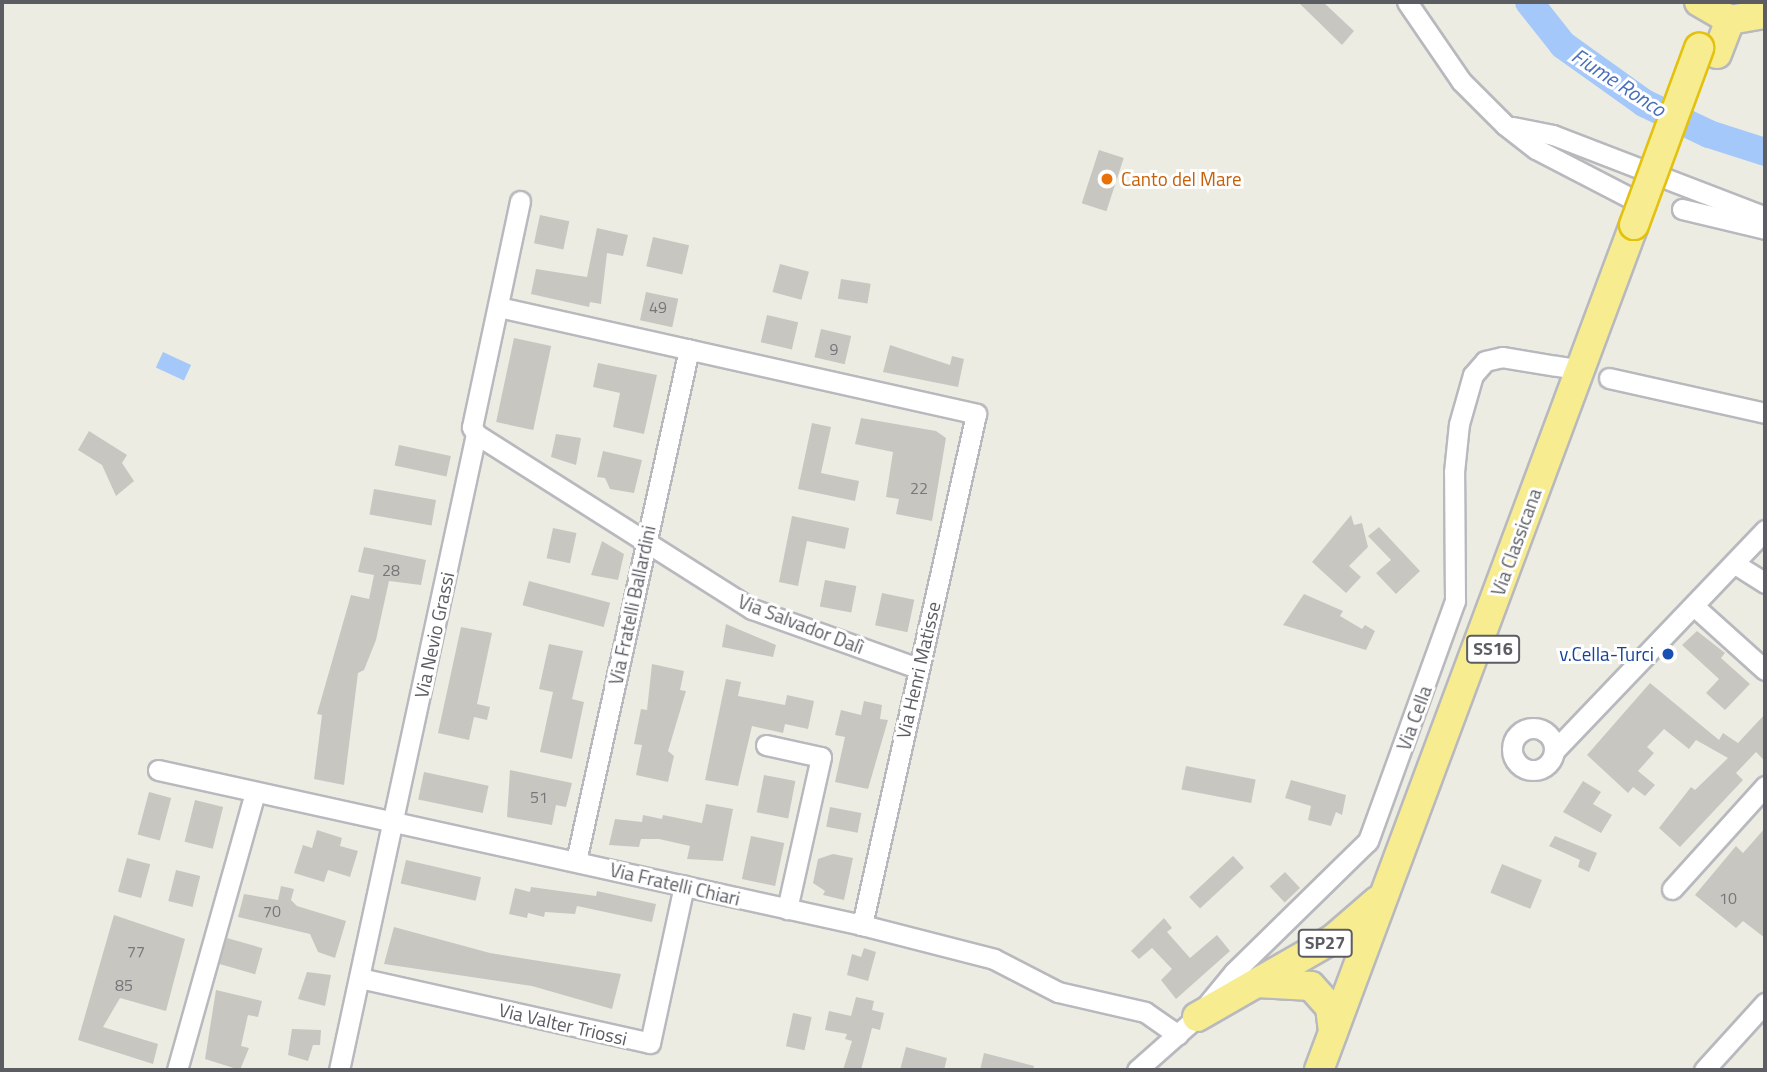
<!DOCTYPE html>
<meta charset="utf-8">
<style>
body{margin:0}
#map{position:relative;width:1767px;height:1072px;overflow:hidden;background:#edece3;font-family:"Titillium Web",sans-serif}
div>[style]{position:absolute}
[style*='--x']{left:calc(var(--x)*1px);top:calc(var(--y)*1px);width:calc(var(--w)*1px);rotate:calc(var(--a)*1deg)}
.water>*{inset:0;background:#a5c8fa;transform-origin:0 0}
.river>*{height:28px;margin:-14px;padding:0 14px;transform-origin:14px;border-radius:14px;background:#a5c8fa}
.building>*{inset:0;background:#c8c6c0;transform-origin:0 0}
.roads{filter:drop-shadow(2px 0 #b8b9be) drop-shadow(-2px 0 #b8b9be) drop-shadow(0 2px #b8b9be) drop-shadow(0 -2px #b8b9be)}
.minor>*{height:19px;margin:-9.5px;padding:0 9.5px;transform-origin:9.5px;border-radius:9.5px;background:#fff}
.minor>.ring{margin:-9.5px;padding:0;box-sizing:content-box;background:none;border:19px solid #fff;border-radius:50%}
.highway>*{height:28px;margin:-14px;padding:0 14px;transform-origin:14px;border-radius:14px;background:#f7ed90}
.bridges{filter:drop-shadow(2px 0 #e3c10c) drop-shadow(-2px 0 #e3c10c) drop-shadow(0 2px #e3c10c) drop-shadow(0 -2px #e3c10c)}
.highway-bridge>*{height:28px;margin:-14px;padding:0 14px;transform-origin:14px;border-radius:14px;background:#f7ed90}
.dots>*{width:19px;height:19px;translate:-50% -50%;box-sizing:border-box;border:4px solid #fff;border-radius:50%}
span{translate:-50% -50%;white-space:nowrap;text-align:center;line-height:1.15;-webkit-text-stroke:6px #fff;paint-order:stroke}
.number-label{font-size:16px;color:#76777a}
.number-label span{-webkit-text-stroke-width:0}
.shield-label span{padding:2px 5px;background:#fff;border:2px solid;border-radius:5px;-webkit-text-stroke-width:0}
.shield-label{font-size:18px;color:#5b5d63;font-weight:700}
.food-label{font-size:19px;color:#c56008}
.left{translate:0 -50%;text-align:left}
.street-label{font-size:19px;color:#5b5d63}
.transit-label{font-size:19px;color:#164399}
.right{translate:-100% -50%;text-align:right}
.water-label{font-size:21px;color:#496fbc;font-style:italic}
.frame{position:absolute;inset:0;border:4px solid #5b5d63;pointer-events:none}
</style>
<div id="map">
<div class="water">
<div style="left:163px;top:352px;width:31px;height:17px;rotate:25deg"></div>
</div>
<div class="river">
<div style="--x:1529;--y:2;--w:55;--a:51.7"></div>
<div style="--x:1563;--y:45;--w:100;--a:35.6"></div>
<div style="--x:1644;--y:103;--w:72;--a:25.5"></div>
<div style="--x:1709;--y:134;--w:59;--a:17.8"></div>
</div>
<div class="building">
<div style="clip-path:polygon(1298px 2px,1323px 2px,1354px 31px,1342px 45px)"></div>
<div style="left:1099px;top:150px;width:26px;height:56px;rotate:18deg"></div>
<div style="left:540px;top:215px;width:30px;height:29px;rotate:12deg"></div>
<div style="clip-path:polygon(597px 228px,628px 235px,623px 256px,607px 253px,601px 304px,590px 302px,589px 307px,531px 294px,536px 269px,587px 277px)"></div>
<div style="left:653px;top:237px;width:37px;height:30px;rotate:13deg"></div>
<div style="left:780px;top:264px;width:30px;height:29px;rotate:15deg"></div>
<div style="left:841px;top:279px;width:30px;height:20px;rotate:9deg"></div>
<div style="left:646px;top:292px;width:33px;height:29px;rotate:12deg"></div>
<div style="left:767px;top:315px;width:32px;height:28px;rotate:13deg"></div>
<div style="left:821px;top:329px;width:31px;height:29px;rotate:13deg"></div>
<div style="left:514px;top:338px;width:38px;height:86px;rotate:12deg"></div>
<div style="clip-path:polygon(890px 345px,950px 365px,952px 356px,964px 359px,958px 387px,883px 372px)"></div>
<div style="clip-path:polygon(598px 363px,657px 375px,644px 434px,613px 427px,620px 393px,593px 387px)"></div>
<div style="clip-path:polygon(861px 418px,936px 431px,946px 438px,932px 521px,896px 514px,899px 499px,886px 497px,893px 452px,855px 444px)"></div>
<div style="clip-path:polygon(812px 423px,831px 427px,821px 473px,859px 481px,855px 501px,798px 489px)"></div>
<div style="clip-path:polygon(89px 431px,127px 455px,122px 463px,134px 481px,116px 496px,102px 465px,78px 450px)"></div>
<div style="clip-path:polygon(556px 434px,581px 438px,576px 465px,551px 457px)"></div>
<div style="left:399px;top:445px;width:53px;height:21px;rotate:12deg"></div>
<div style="clip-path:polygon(603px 451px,642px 460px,634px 493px,610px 489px,605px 478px,597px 477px)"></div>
<div style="left:374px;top:489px;width:63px;height:26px;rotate:10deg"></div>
<div style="clip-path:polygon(1351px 515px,1354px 525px,1362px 523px,1368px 547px,1349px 566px,1361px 577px,1346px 593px,1312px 562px)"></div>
<div style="clip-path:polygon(792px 516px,849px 528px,845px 549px,807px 541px,798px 586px,779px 582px)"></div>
<div style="clip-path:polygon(1379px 527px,1420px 571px,1396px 594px,1376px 573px,1391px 560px,1368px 536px)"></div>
<div style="left:553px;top:528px;width:24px;height:31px;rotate:12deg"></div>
<div style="clip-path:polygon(602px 541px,624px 554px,618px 580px,591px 575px)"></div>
<div style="clip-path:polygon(364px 547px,426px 560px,421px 585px,389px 581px,376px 640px,364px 670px,358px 673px,344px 785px,314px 779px,322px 715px,317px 714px,351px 595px,369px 599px,374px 575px,358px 572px)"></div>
<div style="left:825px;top:580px;width:32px;height:27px;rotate:11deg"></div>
<div style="left:529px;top:581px;width:84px;height:25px;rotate:15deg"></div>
<div style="left:882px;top:593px;width:33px;height:33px;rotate:12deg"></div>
<div style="clip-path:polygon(1304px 594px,1343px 611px,1340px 616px,1362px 629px,1365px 625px,1375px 631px,1366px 650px,1283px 625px)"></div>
<div style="clip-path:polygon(726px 624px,776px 645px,773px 657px,722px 647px)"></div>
<div style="clip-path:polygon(461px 627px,492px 633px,477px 704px,490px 707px,487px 720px,474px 717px,469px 740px,438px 733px)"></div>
<div style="clip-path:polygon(1697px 631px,1725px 653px,1721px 658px,1750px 684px,1725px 710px,1706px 693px,1719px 679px,1682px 645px)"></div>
<div style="clip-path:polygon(549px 644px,583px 651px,572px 699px,584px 702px,572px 759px,540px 752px,553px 692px,539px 689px)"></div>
<div style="clip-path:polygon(652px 664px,684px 671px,680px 690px,686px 691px,668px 751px,674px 756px,668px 782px,636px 775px,642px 745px,634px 744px,641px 709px,647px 710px)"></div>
<div style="clip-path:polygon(726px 679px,741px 682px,738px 696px,785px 705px,787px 695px,814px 701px,808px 729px,785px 724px,783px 733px,752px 726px,738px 786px,705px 780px)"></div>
<div style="clip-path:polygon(1650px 683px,1719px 740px,1723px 733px,1738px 743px,1765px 714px,1765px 761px,1756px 752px,1736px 773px,1743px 780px,1680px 847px,1659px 828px,1691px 787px,1695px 790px,1728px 758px,1696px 740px,1689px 749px,1664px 729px,1647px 747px,1654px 753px,1638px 771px,1655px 785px,1645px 796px,1633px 787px,1628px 793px,1587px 755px)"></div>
<div style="clip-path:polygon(864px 701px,882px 705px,880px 719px,888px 720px,868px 789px,835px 782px,845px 737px,835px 735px,841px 710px,861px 715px)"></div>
<div style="left:1186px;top:766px;width:71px;height:24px;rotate:11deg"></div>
<div style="clip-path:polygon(510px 770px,572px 783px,566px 807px,556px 805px,552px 825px,507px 817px)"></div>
<div style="left:424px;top:772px;width:66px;height:28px;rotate:12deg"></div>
<div style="left:764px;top:775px;width:32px;height:38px;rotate:11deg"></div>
<div style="clip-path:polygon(1291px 780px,1346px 795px,1342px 815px,1336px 812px,1331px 826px,1308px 820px,1311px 806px,1285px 798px)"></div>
<div style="clip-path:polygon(1583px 781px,1601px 792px,1593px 804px,1612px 815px,1601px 833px,1563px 812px)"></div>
<div style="left:149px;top:792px;width:23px;height:44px;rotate:15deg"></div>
<div style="left:195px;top:800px;width:29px;height:43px;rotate:14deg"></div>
<div style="clip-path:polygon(706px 804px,733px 809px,723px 861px,687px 859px,690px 846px,659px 839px,641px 839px,639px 847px,609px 845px,615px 819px,642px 822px,643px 815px,662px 819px,663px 815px,702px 823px)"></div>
<div style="left:830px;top:807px;width:32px;height:20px;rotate:11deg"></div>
<div style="clip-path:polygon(1765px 828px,1765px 938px,1743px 921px,1736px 928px,1695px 895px,1736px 846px,1743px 853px)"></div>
<div style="clip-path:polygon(317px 830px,342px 838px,340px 846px,358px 851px,350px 877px,328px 870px,324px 882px,294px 873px,303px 845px,312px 848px)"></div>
<div style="left:751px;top:836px;width:34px;height:44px;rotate:12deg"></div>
<div style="clip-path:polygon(1555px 836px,1597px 853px,1589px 872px,1578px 867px,1580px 860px,1549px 846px)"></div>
<div style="clip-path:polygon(833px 854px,853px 858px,844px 900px,823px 895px,825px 891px,813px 883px,818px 859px)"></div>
<div style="left:1233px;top:856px;width:16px;height:60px;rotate:47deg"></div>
<div style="left:127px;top:858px;width:24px;height:35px;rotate:15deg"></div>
<div style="left:406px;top:860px;width:77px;height:24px;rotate:13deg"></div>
<div style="left:1502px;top:864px;width:43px;height:31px;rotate:22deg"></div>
<div style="left:176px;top:870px;width:25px;height:32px;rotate:14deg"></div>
<div style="left:1285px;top:872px;width:22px;height:21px;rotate:47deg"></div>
<div style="clip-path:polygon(281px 886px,294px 889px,291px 900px,297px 906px,346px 921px,335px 958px,318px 952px,310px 934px,238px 917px,244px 894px,278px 900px)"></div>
<div style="clip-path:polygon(531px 887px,596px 896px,597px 891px,656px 904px,652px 922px,577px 906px,575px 914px,545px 912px,544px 917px,528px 913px,527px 918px,509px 914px,515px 888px,530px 892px)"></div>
<div style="clip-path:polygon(114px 915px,185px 939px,166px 1011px,120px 998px,103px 1027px,158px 1044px,153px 1064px,78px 1040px)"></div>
<div style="clip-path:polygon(1164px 918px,1172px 928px,1167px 932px,1190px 958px,1217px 935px,1230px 951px,1176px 999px,1161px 980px,1172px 969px,1152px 948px,1139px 959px,1131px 951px)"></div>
<div style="clip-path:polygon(394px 927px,490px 953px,621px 974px,612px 1009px,532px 986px,384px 964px)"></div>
<div style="left:227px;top:938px;width:37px;height:27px;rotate:16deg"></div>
<div style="clip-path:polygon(864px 948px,876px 952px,868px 981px,847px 975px,852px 954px,861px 957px)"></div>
<div style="clip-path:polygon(307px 972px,331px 975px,325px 1006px,298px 999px)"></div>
<div style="clip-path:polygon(216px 990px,262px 1001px,258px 1017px,248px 1015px,241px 1046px,249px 1048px,240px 1070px,205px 1059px)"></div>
<div style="clip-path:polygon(856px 997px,874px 1001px,872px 1010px,884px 1013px,880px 1030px,872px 1028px,861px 1070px,843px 1070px,852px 1041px,845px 1039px,847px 1034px,825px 1030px,829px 1011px,851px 1016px)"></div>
<div style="left:793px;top:1013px;width:19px;height:34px;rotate:12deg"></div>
<div style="clip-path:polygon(292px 1029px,321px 1030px,320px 1045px,313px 1045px,308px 1061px,288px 1055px)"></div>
<div style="clip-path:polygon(906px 1047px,947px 1058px,944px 1070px,900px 1070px)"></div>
<div style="clip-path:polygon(984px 1053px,1034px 1066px,1033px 1070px,980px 1070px)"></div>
</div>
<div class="roads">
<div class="minor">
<div style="--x:1407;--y:2;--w:96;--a:55.6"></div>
<div style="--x:1461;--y:81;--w:62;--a:45"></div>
<div style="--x:1505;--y:125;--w:39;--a:38"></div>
<div style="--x:1536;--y:149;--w:119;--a:27.4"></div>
<div style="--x:1513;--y:127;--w:41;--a:11.3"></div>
<div style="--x:1553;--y:135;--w:227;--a:21.1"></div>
<div style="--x:1682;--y:209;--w:85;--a:13.5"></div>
<div style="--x:499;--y:307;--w:489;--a:12.6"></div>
<div style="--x:976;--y:414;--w:524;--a:102.58"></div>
<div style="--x:1609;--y:378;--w:160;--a:12.6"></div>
<div style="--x:476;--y:434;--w:327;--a:32.4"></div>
<div style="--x:752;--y:609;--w:176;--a:19.6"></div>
<div style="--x:1735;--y:564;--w:36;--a:32"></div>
<div style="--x:1695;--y:607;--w:94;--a:42"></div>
<div class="ring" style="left:1512px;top:728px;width:23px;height:23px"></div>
<div style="--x:766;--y:745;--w:56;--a:12.3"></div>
<div style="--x:821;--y:757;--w:156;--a:102.6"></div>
<div style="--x:1554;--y:751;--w:306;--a:-46.3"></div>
<div style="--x:158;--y:770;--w:721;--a:12.42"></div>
<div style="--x:862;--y:925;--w:136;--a:14.4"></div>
<div style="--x:994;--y:959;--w:72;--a:27.3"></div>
<div style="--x:1058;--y:992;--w:89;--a:12.9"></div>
<div style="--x:1145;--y:1012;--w:40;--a:34.9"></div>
<div style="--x:576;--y:861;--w:524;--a:-77.55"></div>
<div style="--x:1672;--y:889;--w:139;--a:-47.9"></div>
<div style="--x:360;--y:978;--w:297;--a:12.6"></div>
<div style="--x:650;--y:1043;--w:161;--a:-77.8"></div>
<div style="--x:177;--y:1070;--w:288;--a:-74.3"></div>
<div style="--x:339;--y:1070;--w:651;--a:-77.84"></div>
<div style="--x:476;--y:434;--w:8;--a:-120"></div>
<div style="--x:472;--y:427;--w:231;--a:-78"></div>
<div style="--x:1137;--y:1070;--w:80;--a:-41.5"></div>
<div style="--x:1197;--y:1017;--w:58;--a:-50.6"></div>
<div style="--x:1234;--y:972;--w:187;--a:-44.4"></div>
<div style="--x:1368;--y:841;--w:255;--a:-70.1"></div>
<div style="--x:1455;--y:601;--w:129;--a:-90.4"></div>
<div style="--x:1454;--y:472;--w:48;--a:-84.1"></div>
<div style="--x:1459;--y:424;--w:51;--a:-74.1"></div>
<div style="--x:1473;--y:375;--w:18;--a:-49"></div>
<div style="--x:1485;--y:361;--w:17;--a:-13"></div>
<div style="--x:1502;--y:357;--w:68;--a:9.3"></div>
<div style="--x:1704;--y:1070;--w:91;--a:-47.7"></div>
</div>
<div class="highway">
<div style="--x:1699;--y:2;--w:36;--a:30"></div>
<div style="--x:1730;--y:20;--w:36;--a:-10"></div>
<div style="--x:1717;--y:54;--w:36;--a:-69"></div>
<div style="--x:1257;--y:983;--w:54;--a:3.2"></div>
<div style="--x:1311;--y:986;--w:28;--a:48"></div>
<div style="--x:1330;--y:1007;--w:25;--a:83"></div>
<div style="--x:1197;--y:1017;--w:157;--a:-29.8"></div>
<div style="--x:1333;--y:939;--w:58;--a:-40.8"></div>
<div style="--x:1319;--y:1070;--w:902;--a:-69.56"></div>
</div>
</div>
<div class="bridges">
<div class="highway-bridge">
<div style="--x:1634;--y:225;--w:189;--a:-69.8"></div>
</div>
</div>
<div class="dots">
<div style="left:1107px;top:179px;background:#e8710a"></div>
<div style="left:1668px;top:654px;background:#1a4fb4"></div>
</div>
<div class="number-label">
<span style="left:658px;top:307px">49</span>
<span style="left:834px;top:349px">9</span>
<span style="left:919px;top:488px">22</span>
<span style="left:391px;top:570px">28</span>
<span style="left:539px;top:797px">51</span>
<span style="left:1728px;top:898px">10</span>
<span style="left:272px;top:911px">70</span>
<span style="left:136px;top:951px">77</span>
<span style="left:124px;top:985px">85</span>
</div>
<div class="shield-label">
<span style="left:1493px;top:649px">SS16</span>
<span style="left:1325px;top:943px">SP27</span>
</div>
<div class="food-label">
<span class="left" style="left:1121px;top:179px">Canto del Mare</span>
</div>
<div class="street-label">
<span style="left:1516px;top:542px;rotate:-70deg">Via Classicana</span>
<span style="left:632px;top:605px;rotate:-78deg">Via Fratelli Ballardini</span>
<span style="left:801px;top:624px;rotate:21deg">Via Salvador Dalì</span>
<span style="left:434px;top:635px;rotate:-78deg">Via Nevio Grassi</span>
<span style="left:918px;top:670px;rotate:-77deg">Via Henri Matisse</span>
<span style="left:1414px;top:718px;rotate:-70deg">Via Cella</span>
<span style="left:675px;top:884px;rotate:13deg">Via Fratelli Chiari</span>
<span style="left:563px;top:1024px;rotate:13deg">Via Valter Triossi</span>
</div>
<div class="transit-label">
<span class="right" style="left:1654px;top:654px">v.Cella-Turci</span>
</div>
<div class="water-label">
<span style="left:1619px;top:82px;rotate:33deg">Fiume Ronco</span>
</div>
<div class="frame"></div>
</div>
